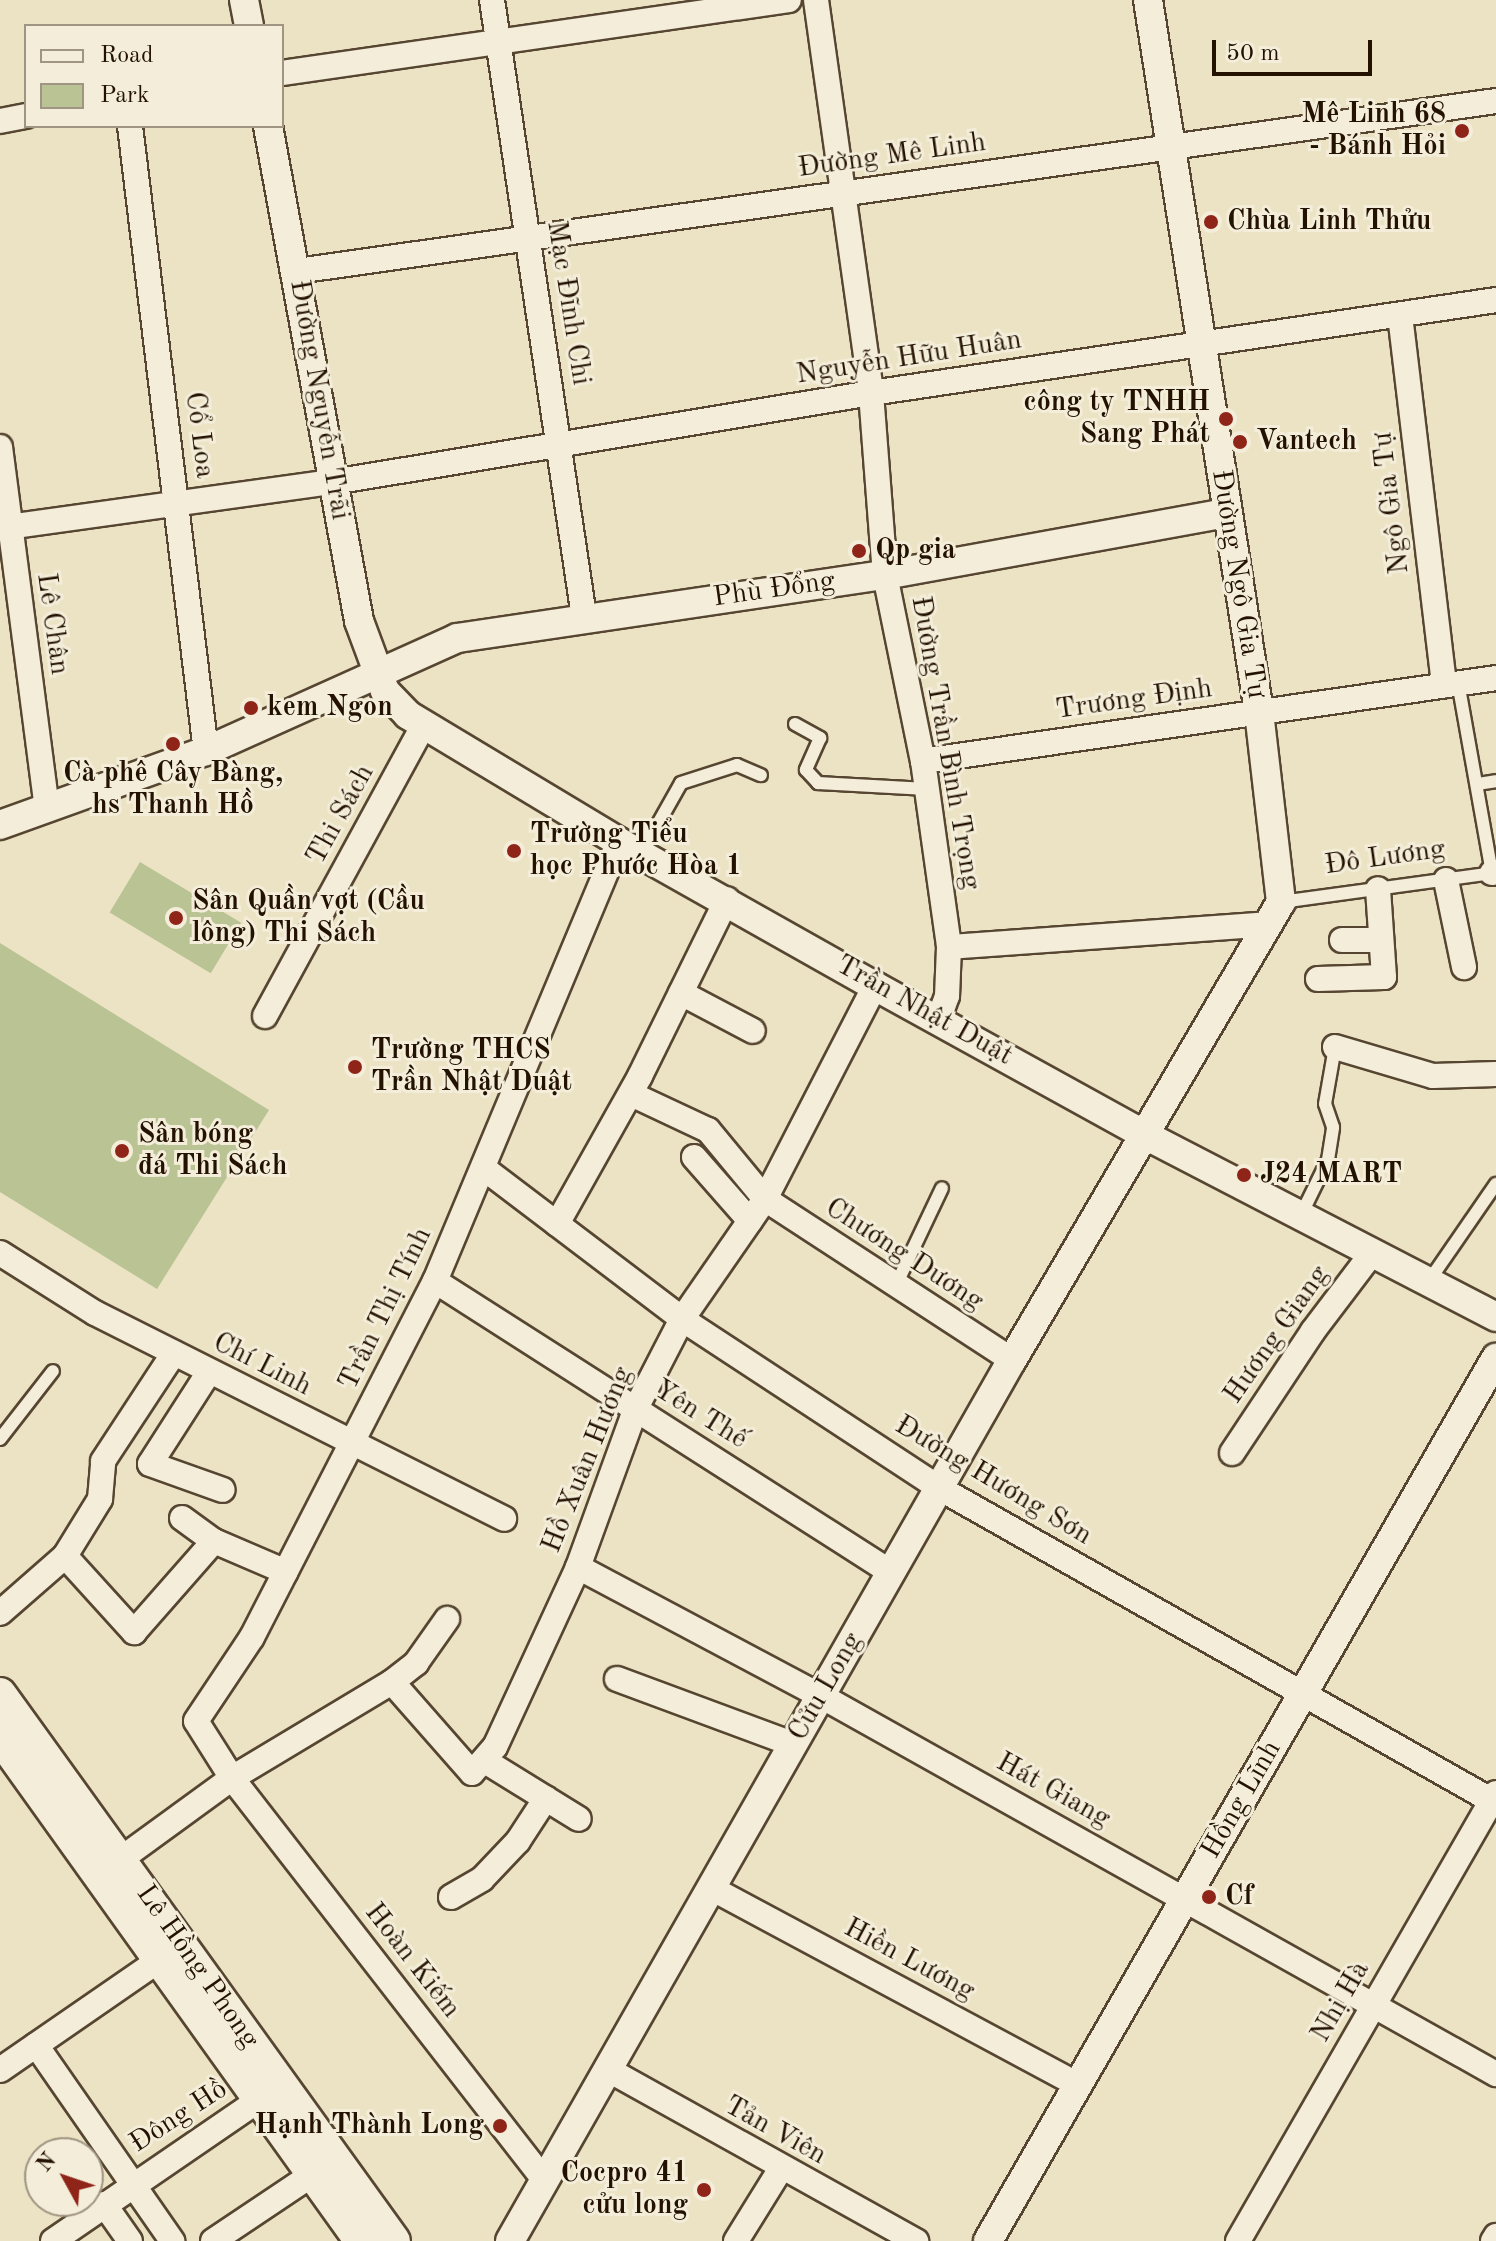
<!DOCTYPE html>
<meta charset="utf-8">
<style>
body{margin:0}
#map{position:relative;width:1496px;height:2241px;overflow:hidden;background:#ece3c4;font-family:"Old Standard TT",serif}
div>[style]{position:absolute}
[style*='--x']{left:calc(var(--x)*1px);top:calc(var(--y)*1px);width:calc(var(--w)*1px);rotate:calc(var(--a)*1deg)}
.green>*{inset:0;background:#b9c393;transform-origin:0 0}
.roads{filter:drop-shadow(2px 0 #564631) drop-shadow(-2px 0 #564631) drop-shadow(0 2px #564631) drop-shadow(0 -2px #564631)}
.service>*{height:12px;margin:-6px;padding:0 6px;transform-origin:6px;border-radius:6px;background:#f3edd9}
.minor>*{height:24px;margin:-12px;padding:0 12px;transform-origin:12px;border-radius:12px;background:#f3edd9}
.tertiary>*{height:28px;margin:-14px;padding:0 14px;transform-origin:14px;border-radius:14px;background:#f3edd9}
.secondary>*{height:32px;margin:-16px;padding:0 16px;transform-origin:16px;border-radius:16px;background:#f3edd9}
.dots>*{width:22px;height:22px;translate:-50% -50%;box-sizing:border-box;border:4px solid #f3edd9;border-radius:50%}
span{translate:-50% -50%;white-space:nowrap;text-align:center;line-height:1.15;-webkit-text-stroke:6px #f3edd9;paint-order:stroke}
.poi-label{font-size:28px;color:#241200;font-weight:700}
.right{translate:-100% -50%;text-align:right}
.left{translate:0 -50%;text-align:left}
.street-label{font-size:28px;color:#241200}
.legend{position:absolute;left:24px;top:24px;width:260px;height:104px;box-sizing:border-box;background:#f3edd9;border:2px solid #a09582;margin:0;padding:10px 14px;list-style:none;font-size:24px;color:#241200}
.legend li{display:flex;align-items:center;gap:16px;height:40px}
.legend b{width:40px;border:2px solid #a09582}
.north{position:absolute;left:24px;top:2137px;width:80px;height:80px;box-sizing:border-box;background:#f3edd9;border:2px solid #a09582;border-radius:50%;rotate:310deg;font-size:22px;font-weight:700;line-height:32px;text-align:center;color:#241200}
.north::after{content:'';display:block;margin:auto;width:28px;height:36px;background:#8f2418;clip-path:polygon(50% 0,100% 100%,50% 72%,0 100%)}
.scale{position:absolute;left:1212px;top:40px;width:160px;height:36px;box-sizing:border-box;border:4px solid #241200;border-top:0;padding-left:10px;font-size:24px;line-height:28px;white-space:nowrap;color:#241200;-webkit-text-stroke:6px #f3edd9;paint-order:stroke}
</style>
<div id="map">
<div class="green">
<div style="left:140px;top:862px;width:118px;height:59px;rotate:31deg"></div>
<div style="clip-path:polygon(0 943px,269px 1110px,157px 1289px,0 1192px)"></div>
</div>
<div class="roads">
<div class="service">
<div style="--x:795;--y:724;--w:29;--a:29"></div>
<div style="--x:820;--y:738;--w:35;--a:114"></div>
<div style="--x:806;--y:770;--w:18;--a:47"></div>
<div style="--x:818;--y:783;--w:109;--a:3.2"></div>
<div style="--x:1478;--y:784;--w:18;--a:-9"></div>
<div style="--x:641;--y:854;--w:81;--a:-60.6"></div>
<div style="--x:681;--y:783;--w:59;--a:-17.8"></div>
<div style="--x:737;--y:765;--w:26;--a:23"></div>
<div style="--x:1281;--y:902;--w:213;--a:-7.8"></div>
<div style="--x:1492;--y:873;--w:193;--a:-100.1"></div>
<div style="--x:1301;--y:1215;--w:61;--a:-63.9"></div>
<div style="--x:1328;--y:1160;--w:33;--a:-81"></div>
<div style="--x:1333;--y:1127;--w:24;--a:-109"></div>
<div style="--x:1325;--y:1104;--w:58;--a:-80"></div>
<div style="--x:1429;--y:1281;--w:118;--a:-55.4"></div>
<div style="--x:896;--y:1285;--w:107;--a:-64.6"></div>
<div style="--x:0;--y:1439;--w:86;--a:-52.1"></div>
</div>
<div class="minor">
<div style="--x:492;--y:0;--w:623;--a:81.51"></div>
<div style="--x:816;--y:0;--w:397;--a:82"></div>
<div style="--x:871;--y:393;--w:183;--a:85.6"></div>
<div style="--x:885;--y:575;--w:190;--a:78.5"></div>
<div style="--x:923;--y:761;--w:188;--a:82"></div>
<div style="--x:949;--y:947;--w:49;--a:92.3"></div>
<div style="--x:947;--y:996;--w:23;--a:110"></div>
<div style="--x:282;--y:73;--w:512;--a:-8.19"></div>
<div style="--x:0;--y:121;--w:26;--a:-11"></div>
<div style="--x:130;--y:126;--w:630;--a:83.07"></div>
<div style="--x:297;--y:271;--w:1211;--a:-8.07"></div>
<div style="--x:1400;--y:315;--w:373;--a:83.2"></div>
<div style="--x:0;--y:447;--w:365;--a:82.6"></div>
<div style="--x:0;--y:528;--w:336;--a:-7.9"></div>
<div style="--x:333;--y:482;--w:545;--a:-9.39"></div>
<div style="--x:871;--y:393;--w:632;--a:-8.46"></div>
<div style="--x:923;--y:761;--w:579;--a:-8.24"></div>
<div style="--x:1492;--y:873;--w:4;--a:-14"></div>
<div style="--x:1446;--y:880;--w:89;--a:78.3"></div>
<div style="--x:1342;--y:940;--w:39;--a:0"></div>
<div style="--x:949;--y:947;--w:321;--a:-4.1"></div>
<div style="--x:1318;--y:979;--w:66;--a:-1.7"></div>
<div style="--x:1384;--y:977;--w:88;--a:-93.9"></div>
<div style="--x:681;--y:993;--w:81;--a:27.8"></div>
<div style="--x:265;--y:1016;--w:330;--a:-61.4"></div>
<div style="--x:1335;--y:1047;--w:102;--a:16.5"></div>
<div style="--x:1433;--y:1076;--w:63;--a:-1.8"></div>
<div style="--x:631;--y:1094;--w:85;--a:25.1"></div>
<div style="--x:708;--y:1130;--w:89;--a:50.4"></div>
<div style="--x:765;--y:1199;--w:295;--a:33.1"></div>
<div style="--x:694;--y:1157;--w:85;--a:48.8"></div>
<div style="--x:486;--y:1170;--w:246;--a:37.2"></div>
<div style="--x:682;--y:1319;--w:310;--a:33.3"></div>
<div style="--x:941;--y:1489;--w:638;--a:29.5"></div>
<div style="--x:557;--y:1224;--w:170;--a:-60.7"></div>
<div style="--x:640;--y:1076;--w:197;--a:-63.8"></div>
<div style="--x:0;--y:1253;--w:112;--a:32.3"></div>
<div style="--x:95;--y:1313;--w:458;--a:26.7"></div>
<div style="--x:435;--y:1281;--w:542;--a:32.58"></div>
<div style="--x:209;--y:1372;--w:109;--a:122.7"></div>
<div style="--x:150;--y:1464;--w:77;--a:19.6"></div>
<div style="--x:1232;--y:1453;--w:146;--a:-56.4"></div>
<div style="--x:1313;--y:1331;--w:99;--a:-52.8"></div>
<div style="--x:182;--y:1518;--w:39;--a:36"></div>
<div style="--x:214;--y:1541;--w:78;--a:23.3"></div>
<div style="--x:65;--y:1556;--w:103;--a:47.8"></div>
<div style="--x:134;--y:1632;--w:121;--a:-48.7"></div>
<div style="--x:578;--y:1567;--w:275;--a:28"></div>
<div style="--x:821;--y:1696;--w:774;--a:29.25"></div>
<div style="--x:0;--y:1613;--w:86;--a:-41.2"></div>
<div style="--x:65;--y:1556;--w:67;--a:-58.4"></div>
<div style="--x:100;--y:1499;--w:38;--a:-85"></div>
<div style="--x:103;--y:1461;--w:129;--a:-56.7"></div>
<div style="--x:617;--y:1679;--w:188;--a:20.3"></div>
<div style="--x:392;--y:1682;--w:121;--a:48.7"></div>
<div style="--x:472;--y:1773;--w:35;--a:-49"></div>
<div style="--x:495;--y:1747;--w:198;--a:-65.2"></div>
<div style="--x:578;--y:1567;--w:167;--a:-70"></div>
<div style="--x:635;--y:1410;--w:102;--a:-62.7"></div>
<div style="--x:682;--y:1319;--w:146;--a:-55.3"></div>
<div style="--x:765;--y:1199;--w:240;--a:-62.7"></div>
<div style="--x:485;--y:1761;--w:110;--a:31.7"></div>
<div style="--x:121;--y:1859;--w:137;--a:-36.1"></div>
<div style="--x:232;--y:1778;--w:187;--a:-31"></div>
<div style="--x:392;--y:1682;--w:31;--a:-38"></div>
<div style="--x:416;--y:1663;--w:54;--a:-54.8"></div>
<div style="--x:711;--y:1888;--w:417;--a:28.2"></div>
<div style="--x:451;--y:1897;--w:36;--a:-30"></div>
<div style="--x:482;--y:1879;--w:52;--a:-46.5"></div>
<div style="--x:518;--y:1841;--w:51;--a:-56.9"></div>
<div style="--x:36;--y:2045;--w:239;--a:55.2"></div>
<div style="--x:607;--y:2069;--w:354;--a:29.1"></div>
<div style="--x:0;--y:2070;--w:196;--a:-34.6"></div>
<div style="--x:545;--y:2181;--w:510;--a:-127.84"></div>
<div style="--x:232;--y:1778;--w:67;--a:-122.3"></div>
<div style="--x:196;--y:1721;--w:101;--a:-56.3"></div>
<div style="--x:252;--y:1637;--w:400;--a:-62.8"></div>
<div style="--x:435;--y:1281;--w:476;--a:-67.3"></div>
<div style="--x:104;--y:2204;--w:45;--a:54.9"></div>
<div style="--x:53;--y:2241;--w:251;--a:-34.4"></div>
<div style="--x:213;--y:2241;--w:120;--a:-33.8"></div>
<div style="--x:736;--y:2241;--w:84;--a:-58.2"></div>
<div style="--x:1238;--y:2241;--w:517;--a:-60.06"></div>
<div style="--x:1493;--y:2241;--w:6;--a:-59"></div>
</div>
<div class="tertiary">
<div style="--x:244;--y:0;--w:26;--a:79"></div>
<div style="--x:268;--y:126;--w:503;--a:79.58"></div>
<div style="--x:359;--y:621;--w:75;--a:69.6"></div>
<div style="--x:385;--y:691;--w:33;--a:46"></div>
<div style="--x:408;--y:715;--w:246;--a:31"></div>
<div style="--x:619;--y:842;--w:294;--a:29.4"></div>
<div style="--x:875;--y:986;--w:311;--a:28.9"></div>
<div style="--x:1147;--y:1136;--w:393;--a:27.4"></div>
<div style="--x:0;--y:825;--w:219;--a:-19.8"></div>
<div style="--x:206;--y:751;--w:275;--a:-24.2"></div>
<div style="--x:457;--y:638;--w:433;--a:-8.4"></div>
<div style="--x:885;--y:575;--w:346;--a:-10.3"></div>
<div style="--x:510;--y:2241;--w:1014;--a:-60.33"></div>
<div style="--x:1012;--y:1360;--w:531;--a:-59.57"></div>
<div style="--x:1281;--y:902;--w:191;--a:-96.6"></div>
<div style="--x:1259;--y:712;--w:721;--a:-98.86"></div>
<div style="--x:988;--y:2241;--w:1019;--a:-60.09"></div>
</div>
<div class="secondary">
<div style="--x:0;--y:1694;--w:674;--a:54.24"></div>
<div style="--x:0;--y:1737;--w:620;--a:54.39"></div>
</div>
</div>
<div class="dots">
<div style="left:1462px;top:131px;background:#8f2418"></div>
<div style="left:1211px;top:222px;background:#8f2418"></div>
<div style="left:1226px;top:419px;background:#8f2418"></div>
<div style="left:1240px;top:442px;background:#8f2418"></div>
<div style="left:859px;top:551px;background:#8f2418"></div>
<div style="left:251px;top:708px;background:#8f2418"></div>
<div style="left:173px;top:744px;background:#8f2418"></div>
<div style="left:514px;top:851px;background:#8f2418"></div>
<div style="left:176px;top:918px;background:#8f2418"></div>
<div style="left:355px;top:1067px;background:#8f2418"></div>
<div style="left:122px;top:1151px;background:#8f2418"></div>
<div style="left:1244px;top:1175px;background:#8f2418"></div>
<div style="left:1209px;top:1897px;background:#8f2418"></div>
<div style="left:500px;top:2126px;background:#8f2418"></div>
<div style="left:704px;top:2190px;background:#8f2418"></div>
</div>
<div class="poi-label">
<span class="right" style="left:1446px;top:131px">Mê Linh 68<br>- Bánh Hỏi</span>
<span class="left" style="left:1227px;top:222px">Chùa Linh Thửu</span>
<span class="right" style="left:1210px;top:419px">công ty TNHH<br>Sang Phát</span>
<span class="left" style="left:1256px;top:442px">Vantech</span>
<span class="left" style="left:875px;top:551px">Qp gia</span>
<span class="left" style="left:267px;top:708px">kem Ngon</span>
<span style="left:173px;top:790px">Cà phê Cây Bàng,<br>hs Thanh Hồ</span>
<span class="left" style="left:530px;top:851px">Trường Tiểu<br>học Phước Hòa 1</span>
<span class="left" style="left:192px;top:918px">Sân Quần vợt (Cầu<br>lông) Thi Sách</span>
<span class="left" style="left:371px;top:1067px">Trường THCS<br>Trần Nhật Duật</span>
<span class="left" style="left:138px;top:1151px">Sân bóng<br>đá Thi Sách</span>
<span class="left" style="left:1260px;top:1175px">J24 MART</span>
<span class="left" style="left:1225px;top:1897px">Cf</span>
<span class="right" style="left:484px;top:2126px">Hạnh Thành Long</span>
<span class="right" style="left:688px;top:2190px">Cocpro 41<br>cửu long</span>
</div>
<div class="street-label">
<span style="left:892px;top:156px;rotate:-8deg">Đường Mê Linh</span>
<span style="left:568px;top:303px;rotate:81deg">Mạc Đĩnh Chi</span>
<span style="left:909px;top:358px;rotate:-9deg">Nguyễn Hữu Huân</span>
<span style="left:319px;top:400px;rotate:80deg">Đường Nguyễn Trãi</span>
<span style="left:199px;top:435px;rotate:83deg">Cổ Loa</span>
<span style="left:1392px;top:503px;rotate:-97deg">Ngô Gia Tự</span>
<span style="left:1238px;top:584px;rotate:81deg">Đường Ngô Gia Tự</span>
<span style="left:774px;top:590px;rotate:-8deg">Phù Đổng</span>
<span style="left:52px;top:624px;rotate:82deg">Lê Chân</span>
<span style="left:1134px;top:700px;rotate:-8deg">Trương Định</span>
<span style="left:945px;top:743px;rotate:80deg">Đường Trần Bình Trọng</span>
<span style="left:341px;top:815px;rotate:-61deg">Thi Sách</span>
<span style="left:1385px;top:858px;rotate:-8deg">Đô Lương</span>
<span style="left:924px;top:1011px;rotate:29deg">Trần Nhật Duật</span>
<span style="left:904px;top:1255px;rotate:33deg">Chương Dương</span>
<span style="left:386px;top:1309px;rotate:-64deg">Trần Thị Tính</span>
<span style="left:1277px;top:1335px;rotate:-55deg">Hương Giang</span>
<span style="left:262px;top:1365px;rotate:27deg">Chí Linh</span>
<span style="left:700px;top:1415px;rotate:32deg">Yên Thế</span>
<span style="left:588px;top:1460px;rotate:-68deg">Hồ Xuân Hương</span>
<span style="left:993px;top:1481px;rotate:31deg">Đường Hương Sơn</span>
<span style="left:826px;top:1687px;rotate:-60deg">Cửu Long</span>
<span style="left:1053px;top:1791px;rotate:29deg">Hát Giang</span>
<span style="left:1242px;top:1800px;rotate:-60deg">Hồng Lĩnh</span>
<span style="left:909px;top:1960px;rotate:28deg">Hiền Lương</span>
<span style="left:412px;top:1961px;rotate:52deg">Hoàn Kiếm</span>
<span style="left:197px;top:1967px;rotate:55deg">Lê Hồng Phong</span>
<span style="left:1341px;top:2002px;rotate:-60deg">Nhị Hà</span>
<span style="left:179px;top:2117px;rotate:-33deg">Đông Hồ</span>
<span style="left:775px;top:2131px;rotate:29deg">Tản Viên</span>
</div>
<ul class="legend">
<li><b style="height:10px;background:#f3edd9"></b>Road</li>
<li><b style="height:22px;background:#b9c393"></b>Park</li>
</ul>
<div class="north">N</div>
<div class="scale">50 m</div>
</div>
